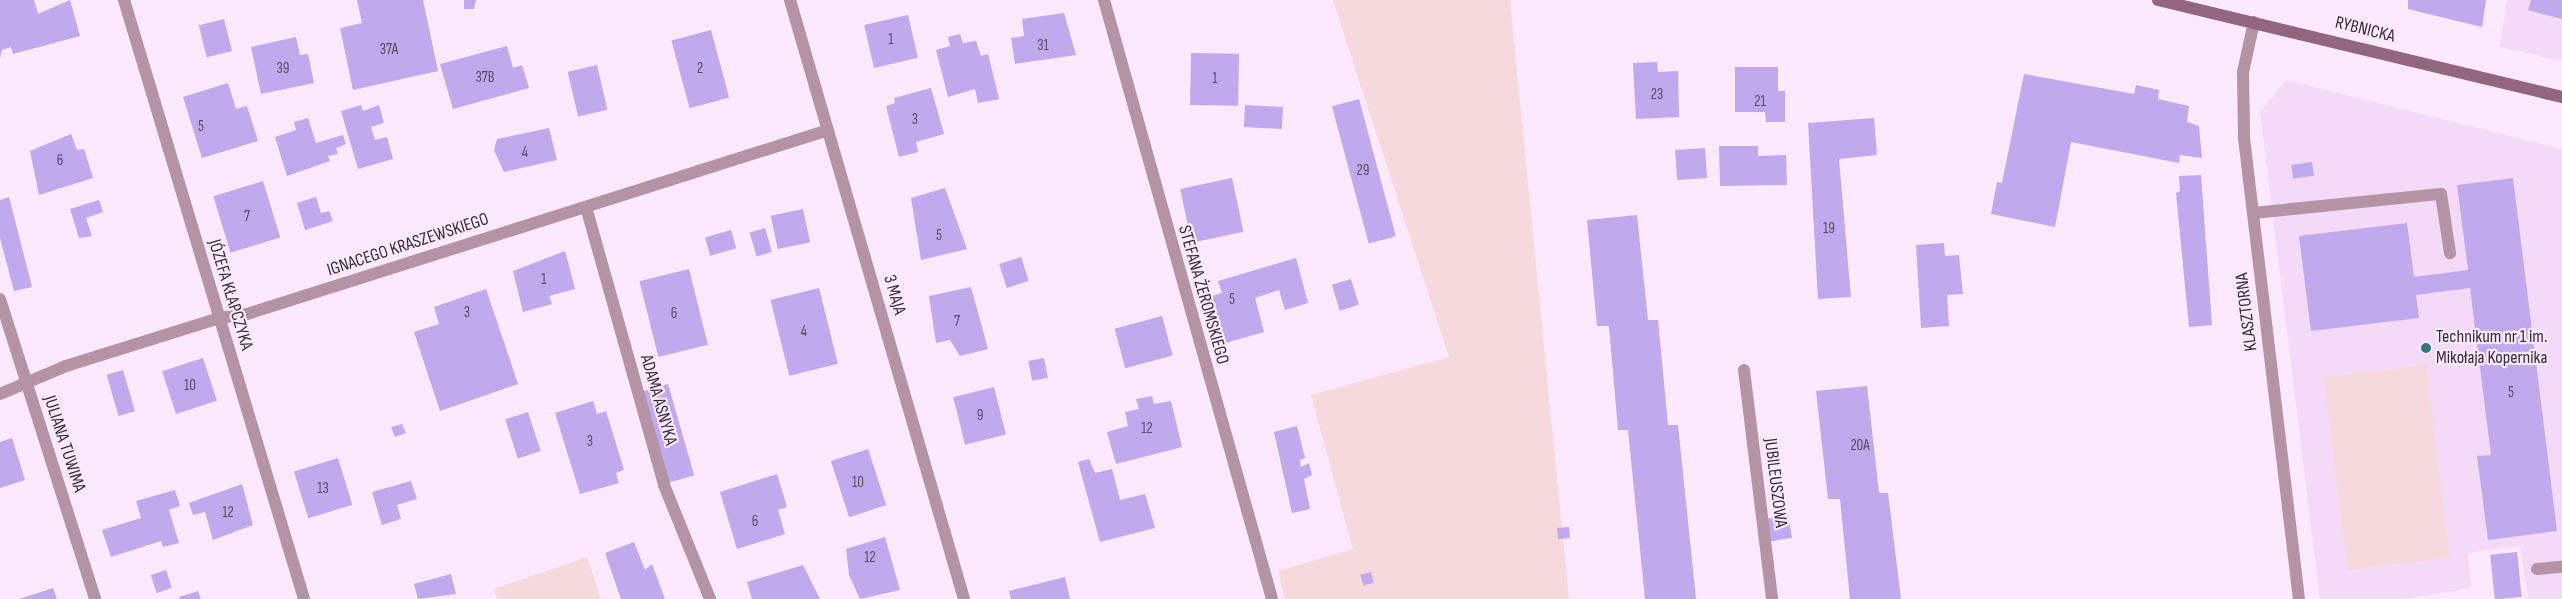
<!DOCTYPE html>
<meta charset="utf-8">
<style>
body{margin:0}
#map{position:relative;width:2562px;height:599px;overflow:hidden;background:#fce9ff;font-family:"Sofia Sans Condensed",sans-serif}
div>[style]{position:absolute}
[style*='--x']{left:calc(var(--x)*1px);top:calc(var(--y)*1px);width:calc(var(--w)*1px);rotate:calc(var(--a)*1deg)}
.built>*{inset:0;background:#f3daf6}
.green>*{inset:0;background:#f6d9dd;transform-origin:0 0}
.building>*{inset:0;background:#c1a9ee;transform-origin:0 0}
.lane>*{height:12px;margin:-6px;padding:0 6px;transform-origin:6px;border-radius:6px;background:#b393a4}
.street>*{height:12px;margin:-6px;padding:0 6px;transform-origin:6px;border-radius:6px;background:#b393a4}
.secondary>*{height:12px;margin:-6px;padding:0 6px;transform-origin:6px;border-radius:6px;background:#93667f}
.dots>*{width:14px;height:14px;translate:-50% -50%;box-sizing:border-box;border:2px solid #fce9ff;border-radius:50%}
span{translate:-50% -50%;white-space:nowrap;text-align:center;line-height:1.15;-webkit-text-stroke:4.5px #fce9ff;paint-order:stroke}
.number-label{font-size:15px;color:#584c64}
.number-label span{-webkit-text-stroke-width:0}
.street-label{font-size:18px;color:#352d36}
.poi-label{font-size:18px;color:#352d36}
.left{translate:0 -50%;text-align:left}
</style>
<div id="map">
<div class="built">
<div style="clip-path:polygon(2507px 0,2562px 0,2562px 61px,2500px 47px)"></div>
<div style="clip-path:polygon(2287px 80px,2562px 149px,2562px 599px,2528px 599px,2520px 546px,2468px 553px,2471px 588px,2406px 599px,2320px 599px,2260px 112px)"></div>
</div>
<div class="green">
<div style="clip-path:polygon(1333px 0,1510px 0,1569px 599px,1285px 599px,1278px 571px,1353px 549px,1311px 395px,1449px 357px)"></div>
<div style="left:2426px;top:365px;width:194px;height:103px;rotate:83deg"></div>
<div style="clip-path:polygon(587px 557px,601px 599px,497px 599px,494px 589px)"></div>
</div>
<div class="building">
<div style="clip-path:polygon(0 0,34px 0,38px 14px,70px 0,80px 36px,13px 54px,11px 47px,2px 50px,0 58px)"></div>
<div style="clip-path:polygon(357px 0,423px 0,438px 71px,353px 90px,340px 28px,362px 23px)"></div>
<div style="clip-path:polygon(464px 0,476px 0,474px 9px,464px 9px)"></div>
<div style="clip-path:polygon(2408px 0,2486px 0,2482px 27px,2408px 9px)"></div>
<div style="clip-path:polygon(2531px 0,2562px 0,2562px 19px,2528px 10px)"></div>
<div style="clip-path:polygon(1064px 13px,1076px 55px,1015px 64px,1011px 38px,1024px 36px,1022px 19px)"></div>
<div style="left:908px;top:15px;width:44px;height:45px;rotate:77deg"></div>
<div style="left:224px;top:19px;width:33px;height:26px;rotate:76deg"></div>
<div style="left:711px;top:30px;width:70px;height:41px;rotate:75deg"></div>
<div style="clip-path:polygon(960px 34px,963px 43px,976px 41px,981px 56px,988px 54px,999px 99px,978px 103px,975px 89px,948px 97px,936px 50px,950px 46px,948px 37px)"></div>
<div style="clip-path:polygon(296px 37px,300px 55px,308px 54px,314px 83px,261px 94px,251px 47px)"></div>
<div style="clip-path:polygon(507px 46px,513px 68px,522px 65px,529px 88px,453px 109px,440px 64px)"></div>
<div style="left:1191px;top:53px;width:48px;height:52px;rotate:1deg"></div>
<div style="clip-path:polygon(1657px 62px,1658px 72px,1678px 71px,1679px 117px,1636px 119px,1633px 63px)"></div>
<div style="left:597px;top:65px;width:46px;height:30px;rotate:77deg"></div>
<div style="clip-path:polygon(1735px 67px,1778px 67px,1778px 91px,1785px 91px,1785px 122px,1766px 122px,1765px 112px,1735px 112px)"></div>
<div style="clip-path:polygon(2024px 74px,2134px 94px,2136px 85px,2159px 90px,2158px 99px,2189px 106px,2187px 122px,2199px 126px,2202px 158px,2180px 155px,2179px 163px,2071px 142px,2055px 227px,1991px 214px,1997px 182px,2002px 183px)"></div>
<div style="clip-path:polygon(228px 83px,236px 109px,247px 106px,258px 141px,202px 158px,183px 97px)"></div>
<div style="clip-path:polygon(931px 88px,944px 134px,916px 142px,918px 152px,899px 157px,886px 106px,895px 103px,894px 98px)"></div>
<div style="left:1359px;top:99px;width:142px;height:28px;rotate:75deg"></div>
<div style="clip-path:polygon(361px 105px,363px 111px,379px 105px,384px 123px,371px 127px,375px 140px,387px 137px,393px 159px,358px 169px,341px 111px)"></div>
<div style="left:1245px;top:105px;width:38px;height:22px;rotate:3deg"></div>
<div style="clip-path:polygon(308px 118px,316px 143px,343px 135px,346px 144px,336px 148px,338px 154px,328px 156px,330px 161px,287px 176px,275px 137px,296px 130px,294px 122px)"></div>
<div style="clip-path:polygon(1874px 118px,1877px 155px,1839px 159px,1851px 297px,1818px 299px,1808px 123px)"></div>
<div style="clip-path:polygon(549px 128px,557px 160px,504px 172px,494px 150px,497px 139px)"></div>
<div style="clip-path:polygon(71px 134px,77px 150px,84px 149px,93px 178px,39px 195px,30px 151px)"></div>
<div style="clip-path:polygon(1719px 146px,1758px 146px,1758px 156px,1786px 155px,1787px 185px,1720px 186px)"></div>
<div style="left:1705px;top:148px;width:30px;height:30px;rotate:86deg"></div>
<div style="left:2312px;top:162px;width:14px;height:21px;rotate:82deg"></div>
<div style="clip-path:polygon(2201px 175px,2212px 325px,2189px 327px,2176px 193px,2180px 191px,2179px 176px)"></div>
<div style="left:1232px;top:178px;width:55px;height:53px;rotate:78deg"></div>
<div style="clip-path:polygon(2513px 178px,2557px 531px,2488px 540px,2477px 456px,2491px 455px,2470px 288px,2416px 295px,2419px 318px,2311px 331px,2299px 236px,2407px 223px,2414px 277px,2468px 270px,2457px 185px)"></div>
<div style="left:263px;top:181px;width:59px;height:52px;rotate:73deg"></div>
<div style="clip-path:polygon(945px 188px,967px 249px,921px 260px,911px 198px)"></div>
<div style="clip-path:polygon(9px 197px,32px 287px,14px 291px,0 238px,0 200px)"></div>
<div style="clip-path:polygon(316px 197px,321px 213px,329px 211px,333px 221px,305px 230px,297px 203px)"></div>
<div style="clip-path:polygon(99px 200px,103px 212px,86px 218px,92px 236px,79px 238px,70px 209px)"></div>
<div style="left:803px;top:209px;width:34px;height:33px;rotate:78deg"></div>
<div style="clip-path:polygon(1637px 215px,1648px 320px,1658px 320px,1668px 425px,1678px 425px,1696px 599px,1645px 599px,1628px 430px,1618px 430px,1609px 326px,1597px 326px,1587px 220px)"></div>
<div style="left:765px;top:228px;width:25px;height:16px;rotate:74deg"></div>
<div style="left:731px;top:230px;width:19px;height:27px;rotate:74deg"></div>
<div style="clip-path:polygon(1944px 243px,1945px 256px,1959px 255px,1963px 294px,1947px 295px,1949px 326px,1921px 328px,1916px 245px)"></div>
<div style="clip-path:polygon(565px 251px,575px 289px,549px 296px,552px 304px,523px 312px,513px 271px)"></div>
<div style="left:1021px;top:257px;width:25px;height:23px;rotate:72deg"></div>
<div style="clip-path:polygon(1296px 258px,1308px 303px,1285px 310px,1279px 290px,1255px 298px,1264px 332px,1222px 344px,1208px 297px,1222px 293px,1218px 281px)"></div>
<div style="left:689px;top:269px;width:78px;height:51px;rotate:76deg"></div>
<div style="left:1351px;top:279px;width:27px;height:20px;rotate:73deg"></div>
<div style="clip-path:polygon(971px 287px,988px 349px,960px 356px,950px 340px,936px 343px,929px 296px)"></div>
<div style="left:819px;top:288px;width:78px;height:50px;rotate:76deg"></div>
<div style="clip-path:polygon(486px 289px,518px 384px,440px 411px,414px 332px,439px 324px,434px 307px)"></div>
<div style="left:1162px;top:316px;width:41px;height:49px;rotate:75deg"></div>
<div style="left:203px;top:358px;width:45px;height:43px;rotate:72deg"></div>
<div style="left:1044px;top:358px;width:20px;height:16px;rotate:79deg"></div>
<div style="left:123px;top:370px;width:43px;height:17px;rotate:74deg"></div>
<div style="left:668px;top:384px;width:95px;height:26px;rotate:74deg"></div>
<div style="clip-path:polygon(1867px 386px,1879px 493px,1888px 493px,1901px 599px,1850px 599px,1840px 499px,1828px 499px,1816px 391px)"></div>
<div style="left:994px;top:387px;width:49px;height:42px;rotate:76deg"></div>
<div style="clip-path:polygon(1152px 396px,1154px 404px,1171px 401px,1182px 447px,1116px 464px,1107px 432px,1128px 426px,1125px 412px,1139px 409px,1136px 399px)"></div>
<div style="clip-path:polygon(593px 401px,597px 414px,606px 411px,624px 470px,616px 473px,619px 483px,580px 494px,555px 413px)"></div>
<div style="left:528px;top:412px;width:41px;height:24px;rotate:72deg"></div>
<div style="clip-path:polygon(402px 424px,406px 433px,395px 437px,391px 427px)"></div>
<div style="clip-path:polygon(1297px 426px,1305px 458px,1300px 460px,1301px 467px,1309px 463px,1312px 475px,1304px 479px,1310px 509px,1292px 513px,1274px 432px)"></div>
<div style="clip-path:polygon(12px 438px,25px 480px,0 488px,0 442px)"></div>
<div style="left:868px;top:449px;width:59px;height:39px;rotate:72deg"></div>
<div style="left:338px;top:458px;width:49px;height:46px;rotate:73deg"></div>
<div style="clip-path:polygon(1089px 459px,1095px 473px,1112px 469px,1120px 500px,1145px 494px,1155px 528px,1100px 542px,1078px 462px)"></div>
<div style="clip-path:polygon(777px 474px,787px 507px,778px 510px,785px 534px,737px 549px,720px 492px)"></div>
<div style="clip-path:polygon(411px 481px,417px 499px,397px 505px,401px 519px,382px 525px,372px 492px)"></div>
<div style="clip-path:polygon(242px 484px,253px 525px,213px 540px,205px 512px,193px 515px,189px 503px)"></div>
<div style="clip-path:polygon(175px 490px,180px 506px,169px 510px,179px 543px,163px 547px,161px 541px,111px 557px,102px 530px,141px 518px,136px 501px)"></div>
<div style="left:1788px;top:515px;width:23px;height:22px;rotate:80deg"></div>
<div style="left:1569px;top:527px;width:11px;height:12px;rotate:85deg"></div>
<div style="clip-path:polygon(885px 537px,900px 590px,860px 599px,849px 575px,846px 549px)"></div>
<div style="clip-path:polygon(634px 542px,645px 570px,652px 564px,665px 599px,621px 599px,605px 553px)"></div>
<div style="left:2517px;top:552px;width:45px;height:27px;rotate:84deg"></div>
<div style="clip-path:polygon(803px 565px,820px 599px,752px 599px,747px 582px)"></div>
<div style="left:166px;top:570px;width:19px;height:16px;rotate:72deg"></div>
<div style="left:1371px;top:572px;width:11px;height:11px;rotate:75deg"></div>
<div style="clip-path:polygon(451px 574px,456px 594px,418px 599px,414px 584px)"></div>
<div style="clip-path:polygon(1065px 577px,1070px 599px,1011px 599px,1009px 591px)"></div>
<div style="clip-path:polygon(53px 588px,57px 599px,19px 599px)"></div>
<div style="clip-path:polygon(198px 591px,201px 599px,180px 599px,179px 597px)"></div>
</div>
<div class="lane">
<div style="--x:2253;--y:213;--w:189;--a:-5.8"></div>
<div style="--x:2441;--y:194;--w:60;--a:81.3"></div>
<div style="--x:2537;--y:569;--w:25;--a:-5"></div>
</div>
<div class="street">
<div style="--x:124;--y:0;--w:625;--a:73.27"></div>
<div style="--x:790;--y:0;--w:624;--a:73.8"></div>
<div style="--x:1104;--y:0;--w:622;--a:74.33"></div>
<div style="--x:2254;--y:22;--w:51;--a:102.4"></div>
<div style="--x:2243;--y:72;--w:66;--a:89.1"></div>
<div style="--x:2244;--y:138;--w:464;--a:83.2"></div>
<div style="--x:586;--y:207;--w:289;--a:74.3"></div>
<div style="--x:664;--y:485;--w:123;--a:68"></div>
<div style="--x:0;--y:299;--w:315;--a:72.4"></div>
<div style="--x:1744;--y:370;--w:231;--a:83"></div>
<div style="--x:0;--y:394;--w:72;--a:-23"></div>
<div style="--x:66;--y:366;--w:160;--a:-17.4"></div>
<div style="--x:219;--y:318;--w:28;--a:-8"></div>
<div style="--x:247;--y:314;--w:609;--a:-17.57"></div>
</div>
<div class="secondary">
<div style="--x:2158;--y:0;--w:415;--a:13.5"></div>
</div>
<div class="dots">
<div style="left:2426px;top:348px;background:#307683"></div>
</div>
<div class="number-label">
<span style="left:891px;top:40px">1</span>
<span style="left:1043px;top:46px">31</span>
<span style="left:389px;top:50px">37A</span>
<span style="left:283px;top:69px">39</span>
<span style="left:700px;top:69px">2</span>
<span style="left:485px;top:78px">37B</span>
<span style="left:1215px;top:79px">1</span>
<span style="left:1657px;top:95px">23</span>
<span style="left:1760px;top:102px">21</span>
<span style="left:915px;top:120px">3</span>
<span style="left:201px;top:127px">5</span>
<span style="left:525px;top:153px">4</span>
<span style="left:60px;top:161px">6</span>
<span style="left:1363px;top:171px">29</span>
<span style="left:247px;top:217px">7</span>
<span style="left:1829px;top:229px">19</span>
<span style="left:939px;top:236px">5</span>
<span style="left:544px;top:280px">1</span>
<span style="left:1232px;top:300px">5</span>
<span style="left:467px;top:313px">3</span>
<span style="left:674px;top:314px">6</span>
<span style="left:957px;top:322px">7</span>
<span style="left:804px;top:332px">4</span>
<span style="left:190px;top:386px">10</span>
<span style="left:2511px;top:393px">5</span>
<span style="left:980px;top:416px">9</span>
<span style="left:1147px;top:429px">12</span>
<span style="left:590px;top:442px">3</span>
<span style="left:1860px;top:446px">20A</span>
<span style="left:858px;top:483px">10</span>
<span style="left:323px;top:489px">13</span>
<span style="left:228px;top:513px">12</span>
<span style="left:755px;top:522px">6</span>
<span style="left:870px;top:558px">12</span>
</div>
<div class="street-label">
<span style="left:2365px;top:30px;rotate:14deg">RYBNICKA</span>
<span style="left:408px;top:245px;rotate:-18deg">IGNACEGO KRASZEWSKIEGO</span>
<span style="left:230px;top:295px;rotate:73deg">JÓZEFA KŁAPCZYKA</span>
<span style="left:894px;top:295px;rotate:74deg">3 MAJA</span>
<span style="left:1203px;top:295px;rotate:74deg">STEFANA ŻEROMSKIEGO</span>
<span style="left:2247px;top:312px;rotate:-97deg">KLASZTORNA</span>
<span style="left:658px;top:400px;rotate:74deg">ADAMA ASNYKA</span>
<span style="left:64px;top:444px;rotate:72deg">JULIANA TUWIMA</span>
<span style="left:1775px;top:483px;rotate:83deg">JUBILEUSZOWA</span>
</div>
<div class="poi-label">
<span class="left" style="left:2436px;top:348px">Technikum nr 1 im.<br>Mikołaja Kopernika</span>
</div>
</div>
